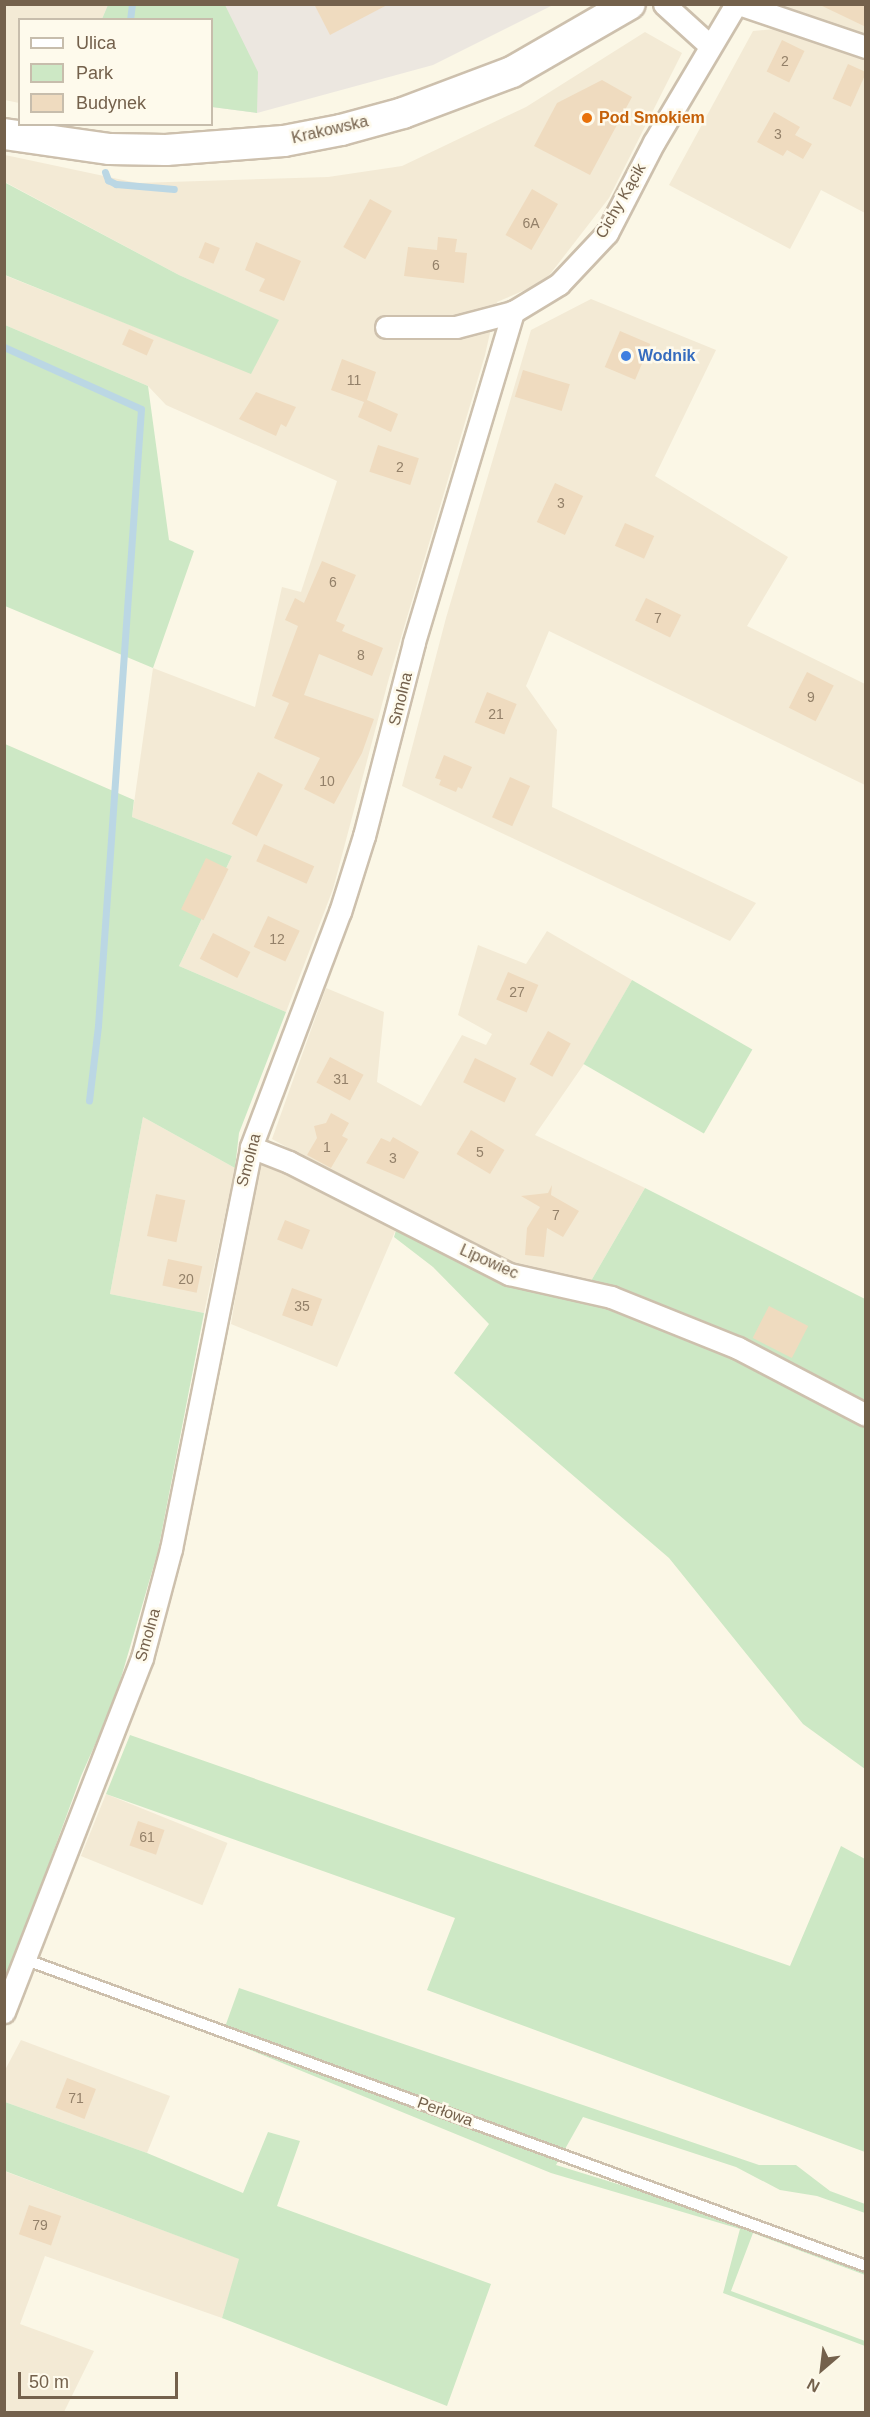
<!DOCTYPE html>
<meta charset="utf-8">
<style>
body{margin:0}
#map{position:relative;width:870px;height:2417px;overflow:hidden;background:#fbf7e6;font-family:Helvetica,sans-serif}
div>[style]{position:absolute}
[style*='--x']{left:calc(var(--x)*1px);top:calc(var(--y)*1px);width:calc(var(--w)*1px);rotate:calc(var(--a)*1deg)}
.residential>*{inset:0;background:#f3ead5;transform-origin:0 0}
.industrial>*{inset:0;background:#ece7e0}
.green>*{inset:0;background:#cde8c5;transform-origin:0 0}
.stream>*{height:7px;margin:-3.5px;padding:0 3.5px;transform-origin:3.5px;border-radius:3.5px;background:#bbd7e4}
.building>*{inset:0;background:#efdbbf;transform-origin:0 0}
.roads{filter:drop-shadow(2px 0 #cdc0ad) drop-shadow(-2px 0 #cdc0ad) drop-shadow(0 2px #cdc0ad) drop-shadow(0 -2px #cdc0ad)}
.lane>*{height:10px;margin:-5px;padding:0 5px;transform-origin:5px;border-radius:5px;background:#fff}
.street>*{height:21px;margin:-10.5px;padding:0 10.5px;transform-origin:10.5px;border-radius:10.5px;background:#fff}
.secondary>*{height:30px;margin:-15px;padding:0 15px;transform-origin:15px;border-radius:15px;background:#fff}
.dots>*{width:16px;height:16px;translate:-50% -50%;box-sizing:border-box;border:3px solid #fefaec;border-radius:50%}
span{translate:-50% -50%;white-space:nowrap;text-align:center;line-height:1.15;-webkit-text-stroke:5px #fefaec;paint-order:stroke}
.number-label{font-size:14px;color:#938069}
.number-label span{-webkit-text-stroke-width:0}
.food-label{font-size:16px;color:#c56008;font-weight:700}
.left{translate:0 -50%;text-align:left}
.street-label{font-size:16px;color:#74614c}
.shop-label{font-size:16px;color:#366cbe;font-weight:700}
.frame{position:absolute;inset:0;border:6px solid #74614c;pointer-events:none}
.legend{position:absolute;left:18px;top:18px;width:195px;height:108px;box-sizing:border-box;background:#fefaec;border:2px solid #c7bdac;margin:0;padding:8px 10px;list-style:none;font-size:18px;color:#74614c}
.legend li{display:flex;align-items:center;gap:12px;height:30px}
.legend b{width:30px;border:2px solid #c7bdac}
.north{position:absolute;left:792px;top:2339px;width:60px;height:60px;-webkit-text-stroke:4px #fefaec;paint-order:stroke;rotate:208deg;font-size:16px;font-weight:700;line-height:24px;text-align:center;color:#74614c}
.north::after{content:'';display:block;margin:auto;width:21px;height:27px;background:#74614c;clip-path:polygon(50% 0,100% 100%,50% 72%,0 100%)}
.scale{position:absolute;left:18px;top:2372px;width:160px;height:27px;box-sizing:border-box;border:3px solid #74614c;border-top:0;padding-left:8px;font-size:18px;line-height:21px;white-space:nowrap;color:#74614c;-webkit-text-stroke:4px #fefaec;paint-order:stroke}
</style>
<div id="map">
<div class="residential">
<div style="clip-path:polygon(4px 5px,108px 5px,102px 19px,20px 20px,19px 103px,5px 100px)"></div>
<div style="clip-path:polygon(776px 5px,865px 5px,865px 37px)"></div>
<div style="clip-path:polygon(785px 28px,865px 55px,865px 213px,821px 190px,790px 249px,669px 185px,753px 31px)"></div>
<div style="clip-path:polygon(645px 32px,682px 53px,609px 198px,544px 282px,497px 302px,485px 355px,389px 678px,333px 889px,286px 1012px,179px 966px,232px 856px,132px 817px,153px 668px,255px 707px,282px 587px,301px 592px,337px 481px,166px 405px,148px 386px,5px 325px,4px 275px,251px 373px,278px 320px,179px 275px,5px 182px,5px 155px,137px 183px,328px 177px,402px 166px,526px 107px)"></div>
<div style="clip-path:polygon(591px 299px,716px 350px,655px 476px,788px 557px,747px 626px,865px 684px,865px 785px,549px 631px,526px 686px,557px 730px,552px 807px,756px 903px,730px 941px,402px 786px,446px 618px,531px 330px)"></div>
<div style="clip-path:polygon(547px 931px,632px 980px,584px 1064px,535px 1135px,645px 1188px,591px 1281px,488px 1258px,272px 1139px,326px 988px,384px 1012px,377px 1082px,421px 1106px,462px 1035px,486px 1045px,492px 1034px,458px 1015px,478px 945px,526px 964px)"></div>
<div style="clip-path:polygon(143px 1117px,235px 1168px,204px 1313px,110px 1294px)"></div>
<div style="clip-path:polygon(258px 1157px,397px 1227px,337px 1367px,231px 1324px)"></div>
<div style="left:106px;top:1794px;width:131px;height:67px;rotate:22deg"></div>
<div style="clip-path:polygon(21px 2040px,170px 2096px,147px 2153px,5px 2102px,5px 2070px)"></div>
<div style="clip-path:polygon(4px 2171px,240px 2259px,222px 2318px,45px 2256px,20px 2324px,94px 2351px,64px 2412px,5px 2412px)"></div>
</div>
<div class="industrial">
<div style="clip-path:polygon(108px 4px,553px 5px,433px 65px,257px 113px,212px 107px,212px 20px,102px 20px)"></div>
</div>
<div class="green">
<div style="clip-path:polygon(108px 5px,225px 5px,258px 72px,257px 113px,212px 107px,212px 20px,102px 19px)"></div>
<div style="clip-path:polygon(4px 182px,179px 275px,279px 320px,251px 374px,5px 275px)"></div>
<div style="clip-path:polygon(5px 325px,148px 386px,169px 540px,194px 551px,153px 668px,5px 606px)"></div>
<div style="clip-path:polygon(5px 744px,134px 800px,132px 817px,232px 856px,179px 966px,286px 1012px,239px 1133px,235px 1168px,143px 1117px,110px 1294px,204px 1313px,158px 1551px,114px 1702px,81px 1776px,5px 1984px)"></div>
<div style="left:632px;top:980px;width:139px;height:97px;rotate:30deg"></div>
<div style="clip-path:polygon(645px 1188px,865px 1299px,865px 1407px,731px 1338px,591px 1281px)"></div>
<div style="clip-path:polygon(397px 1227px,483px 1273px,597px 1301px,710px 1343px,865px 1425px,865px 1769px,803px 1724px,669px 1558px,454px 1373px,489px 1324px,433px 1267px,394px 1237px)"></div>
<div style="clip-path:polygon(130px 1735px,790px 1966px,841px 1846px,865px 1859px,865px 2152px,427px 1990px,455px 1918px,106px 1794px)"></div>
<div style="clip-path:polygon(239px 1988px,759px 2165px,796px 2165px,830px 2191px,865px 2204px,865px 2213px,817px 2196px,780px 2190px,736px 2167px,583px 2117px,556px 2165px,741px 2222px,865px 2270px,865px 2275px,753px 2233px,731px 2291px,865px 2341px,865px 2346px,723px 2293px,740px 2229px,551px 2173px,221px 2038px)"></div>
<div style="clip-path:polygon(5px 2102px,147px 2153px,243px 2193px,268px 2132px,300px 2141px,277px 2206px,491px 2284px,447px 2406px,222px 2318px,239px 2259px,5px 2171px)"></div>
</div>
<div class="stream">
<div style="--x:130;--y:20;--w:16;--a:-83"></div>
<div style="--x:105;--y:172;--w:9;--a:69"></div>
<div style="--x:108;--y:180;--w:9;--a:27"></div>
<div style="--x:116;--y:184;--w:58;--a:4.9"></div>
<div style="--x:4;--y:347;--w:150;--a:24.3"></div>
<div style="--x:141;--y:409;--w:618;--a:93.99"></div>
<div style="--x:98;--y:1026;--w:75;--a:96.9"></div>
</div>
<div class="building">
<div style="clip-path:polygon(314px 4px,389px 4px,330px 35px)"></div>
<div style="clip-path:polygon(818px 4px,866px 4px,866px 27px)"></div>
<div style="left:782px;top:40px;width:25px;height:35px;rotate:26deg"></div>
<div style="left:848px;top:64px;width:20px;height:38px;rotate:24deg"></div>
<div style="clip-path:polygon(602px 80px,632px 97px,590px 175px,534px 146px,557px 103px)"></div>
<div style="clip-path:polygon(774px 112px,800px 127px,795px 135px,812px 144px,803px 159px,787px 150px,783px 156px,757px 142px)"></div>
<div style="left:532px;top:189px;width:30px;height:53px;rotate:30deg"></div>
<div style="left:370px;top:199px;width:25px;height:55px;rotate:29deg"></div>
<div style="clip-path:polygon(438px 237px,457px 239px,455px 252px,467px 253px,464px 283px,404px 276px,408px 247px,437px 250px)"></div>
<div style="left:205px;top:242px;width:16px;height:17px;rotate:22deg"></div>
<div style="clip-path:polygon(256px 242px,301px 261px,284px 301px,259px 291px,265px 279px,245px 270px)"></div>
<div style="left:129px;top:329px;width:27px;height:17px;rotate:24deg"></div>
<div style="left:620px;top:331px;width:33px;height:39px;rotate:23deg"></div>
<div style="clip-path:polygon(342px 359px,376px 372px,367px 400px,398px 414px,391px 432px,358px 417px,364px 402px,331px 390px)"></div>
<div style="left:523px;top:370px;width:49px;height:28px;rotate:17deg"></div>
<div style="clip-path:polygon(256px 392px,296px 407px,286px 427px,281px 424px,276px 436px,239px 419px)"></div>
<div style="left:378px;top:445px;width:43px;height:28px;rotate:18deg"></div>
<div style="left:555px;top:483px;width:31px;height:43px;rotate:25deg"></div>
<div style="left:625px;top:523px;width:32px;height:25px;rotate:24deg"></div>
<div style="clip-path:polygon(322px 561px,356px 575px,336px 621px,345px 625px,342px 631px,383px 648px,372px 676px,319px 654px,304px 695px,374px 719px,362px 753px,334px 804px,304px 789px,320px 758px,274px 738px,289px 703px,272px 696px,298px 626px,285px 620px,295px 598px,304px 603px)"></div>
<div style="left:646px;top:598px;width:39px;height:25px;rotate:26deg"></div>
<div style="left:807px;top:672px;width:30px;height:40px;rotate:27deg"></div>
<div style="left:487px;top:692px;width:32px;height:33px;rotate:22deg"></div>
<div style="clip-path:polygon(444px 755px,472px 767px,462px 789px,458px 787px,456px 792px,439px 785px,441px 780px,435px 778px)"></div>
<div style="left:258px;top:772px;width:28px;height:58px;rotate:27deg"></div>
<div style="left:510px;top:777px;width:22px;height:44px;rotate:24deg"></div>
<div style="left:264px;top:844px;width:55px;height:19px;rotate:24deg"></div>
<div style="left:206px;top:858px;width:25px;height:57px;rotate:26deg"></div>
<div style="left:268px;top:916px;width:35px;height:34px;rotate:25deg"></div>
<div style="left:213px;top:933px;width:42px;height:29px;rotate:27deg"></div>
<div style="left:508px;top:972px;width:33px;height:30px;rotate:23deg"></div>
<div style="left:548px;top:1031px;width:26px;height:38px;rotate:29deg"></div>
<div style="left:330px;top:1057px;width:38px;height:29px;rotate:28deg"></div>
<div style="left:475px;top:1058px;width:46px;height:27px;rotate:26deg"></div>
<div style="clip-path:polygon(331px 1113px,349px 1123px,342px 1136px,348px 1139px,331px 1168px,307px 1155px,317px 1138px,314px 1126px,326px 1123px)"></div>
<div style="left:471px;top:1130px;width:39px;height:28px;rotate:31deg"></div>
<div style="clip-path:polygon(393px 1137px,419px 1152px,404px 1179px,366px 1163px,381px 1138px,390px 1142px)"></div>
<div style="clip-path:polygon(552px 1185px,551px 1195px,579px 1211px,563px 1237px,547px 1228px,544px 1257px,525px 1255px,527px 1228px,540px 1207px,521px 1196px,548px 1193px)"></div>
<div style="left:156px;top:1194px;width:30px;height:43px;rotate:12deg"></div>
<div style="left:285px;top:1220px;width:27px;height:21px;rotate:22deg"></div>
<div style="left:168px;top:1259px;width:35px;height:27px;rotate:12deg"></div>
<div style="left:292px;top:1288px;width:32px;height:29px;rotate:20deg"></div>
<div style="left:769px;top:1306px;width:44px;height:36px;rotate:27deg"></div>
<div style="left:138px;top:1821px;width:28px;height:26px;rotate:19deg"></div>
<div style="left:67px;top:2078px;width:31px;height:32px;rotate:21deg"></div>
<div style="left:29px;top:2205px;width:34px;height:31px;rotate:19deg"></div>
</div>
<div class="roads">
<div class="lane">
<div style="--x:24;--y:1959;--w:896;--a:20.03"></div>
</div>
<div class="street">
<div style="--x:664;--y:4;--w:61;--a:42.3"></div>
<div style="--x:739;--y:4;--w:134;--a:18.7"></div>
<div style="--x:386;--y:327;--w:70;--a:0"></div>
<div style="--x:456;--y:327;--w:59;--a:-14.7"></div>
<div style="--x:513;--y:312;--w:54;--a:-31.3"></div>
<div style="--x:559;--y:284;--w:70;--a:-46.7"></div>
<div style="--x:607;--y:233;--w:102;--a:-62.7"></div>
<div style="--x:654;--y:142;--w:161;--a:-59.3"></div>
<div style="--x:251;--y:1147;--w:41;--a:21.5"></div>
<div style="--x:289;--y:1162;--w:247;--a:27"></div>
<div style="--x:509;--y:1274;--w:105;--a:12.7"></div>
<div style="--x:611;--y:1297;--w:137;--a:21.9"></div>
<div style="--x:738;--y:1348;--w:144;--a:27.6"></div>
<div style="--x:4;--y:2012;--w:380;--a:-68.7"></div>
<div style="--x:142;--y:1658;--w:113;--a:-75.1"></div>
<div style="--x:171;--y:1549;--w:410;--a:-78.7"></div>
<div style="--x:251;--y:1147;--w:251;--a:-69.3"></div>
<div style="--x:340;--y:912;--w:80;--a:-72.5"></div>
<div style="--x:364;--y:836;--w:200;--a:-75.5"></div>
<div style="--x:414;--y:642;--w:345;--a:-73.3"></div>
</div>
<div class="secondary">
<div style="--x:4;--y:134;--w:107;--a:8.1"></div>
<div style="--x:110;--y:149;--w:56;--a:1"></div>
<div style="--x:166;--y:150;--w:118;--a:-4.4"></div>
<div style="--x:284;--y:141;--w:58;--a:-10.9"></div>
<div style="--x:341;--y:130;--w:64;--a:-15.3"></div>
<div style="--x:403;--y:113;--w:116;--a:-20.6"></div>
<div style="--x:512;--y:72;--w:136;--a:-30"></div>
</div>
</div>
<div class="dots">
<div style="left:587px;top:118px;background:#e8710a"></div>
<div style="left:626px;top:356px;background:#3f7fe0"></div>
</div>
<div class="number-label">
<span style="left:785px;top:61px">2</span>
<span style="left:778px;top:134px">3</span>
<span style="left:531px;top:223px">6A</span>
<span style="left:436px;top:265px">6</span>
<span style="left:354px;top:380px">11</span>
<span style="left:400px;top:467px">2</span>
<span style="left:561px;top:503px">3</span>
<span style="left:333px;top:582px">6</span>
<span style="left:658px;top:618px">7</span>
<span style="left:361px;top:655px">8</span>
<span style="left:811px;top:697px">9</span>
<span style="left:496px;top:714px">21</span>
<span style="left:327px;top:781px">10</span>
<span style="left:277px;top:939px">12</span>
<span style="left:517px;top:992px">27</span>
<span style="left:341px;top:1079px">31</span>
<span style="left:327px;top:1147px">1</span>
<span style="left:480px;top:1152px">5</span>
<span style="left:393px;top:1158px">3</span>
<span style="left:556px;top:1215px">7</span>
<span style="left:186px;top:1279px">20</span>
<span style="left:302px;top:1306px">35</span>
<span style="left:147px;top:1837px">61</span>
<span style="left:76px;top:2098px">71</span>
<span style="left:40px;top:2225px">79</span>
</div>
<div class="food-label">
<span class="left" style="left:599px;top:118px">Pod Smokiem</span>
</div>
<div class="street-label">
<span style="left:330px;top:130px;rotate:-13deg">Krakowska</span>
<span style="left:621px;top:201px;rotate:-60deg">Cichy Kącik</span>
<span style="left:401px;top:699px;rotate:-76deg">Smolna</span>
<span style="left:249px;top:1160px;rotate:-75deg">Smolna</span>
<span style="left:489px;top:1262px;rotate:24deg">Lipowiec</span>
<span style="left:148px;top:1635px;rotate:-74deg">Smolna</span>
<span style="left:445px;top:2112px;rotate:20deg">Perłowa</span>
</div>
<div class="shop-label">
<span class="left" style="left:638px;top:356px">Wodnik</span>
</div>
<div class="frame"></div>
<ul class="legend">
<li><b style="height:8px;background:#fff"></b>Ulica</li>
<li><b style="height:16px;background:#cde8c5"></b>Park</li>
<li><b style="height:16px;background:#efdbbf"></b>Budynek</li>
</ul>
<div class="north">N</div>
<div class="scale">50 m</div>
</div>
